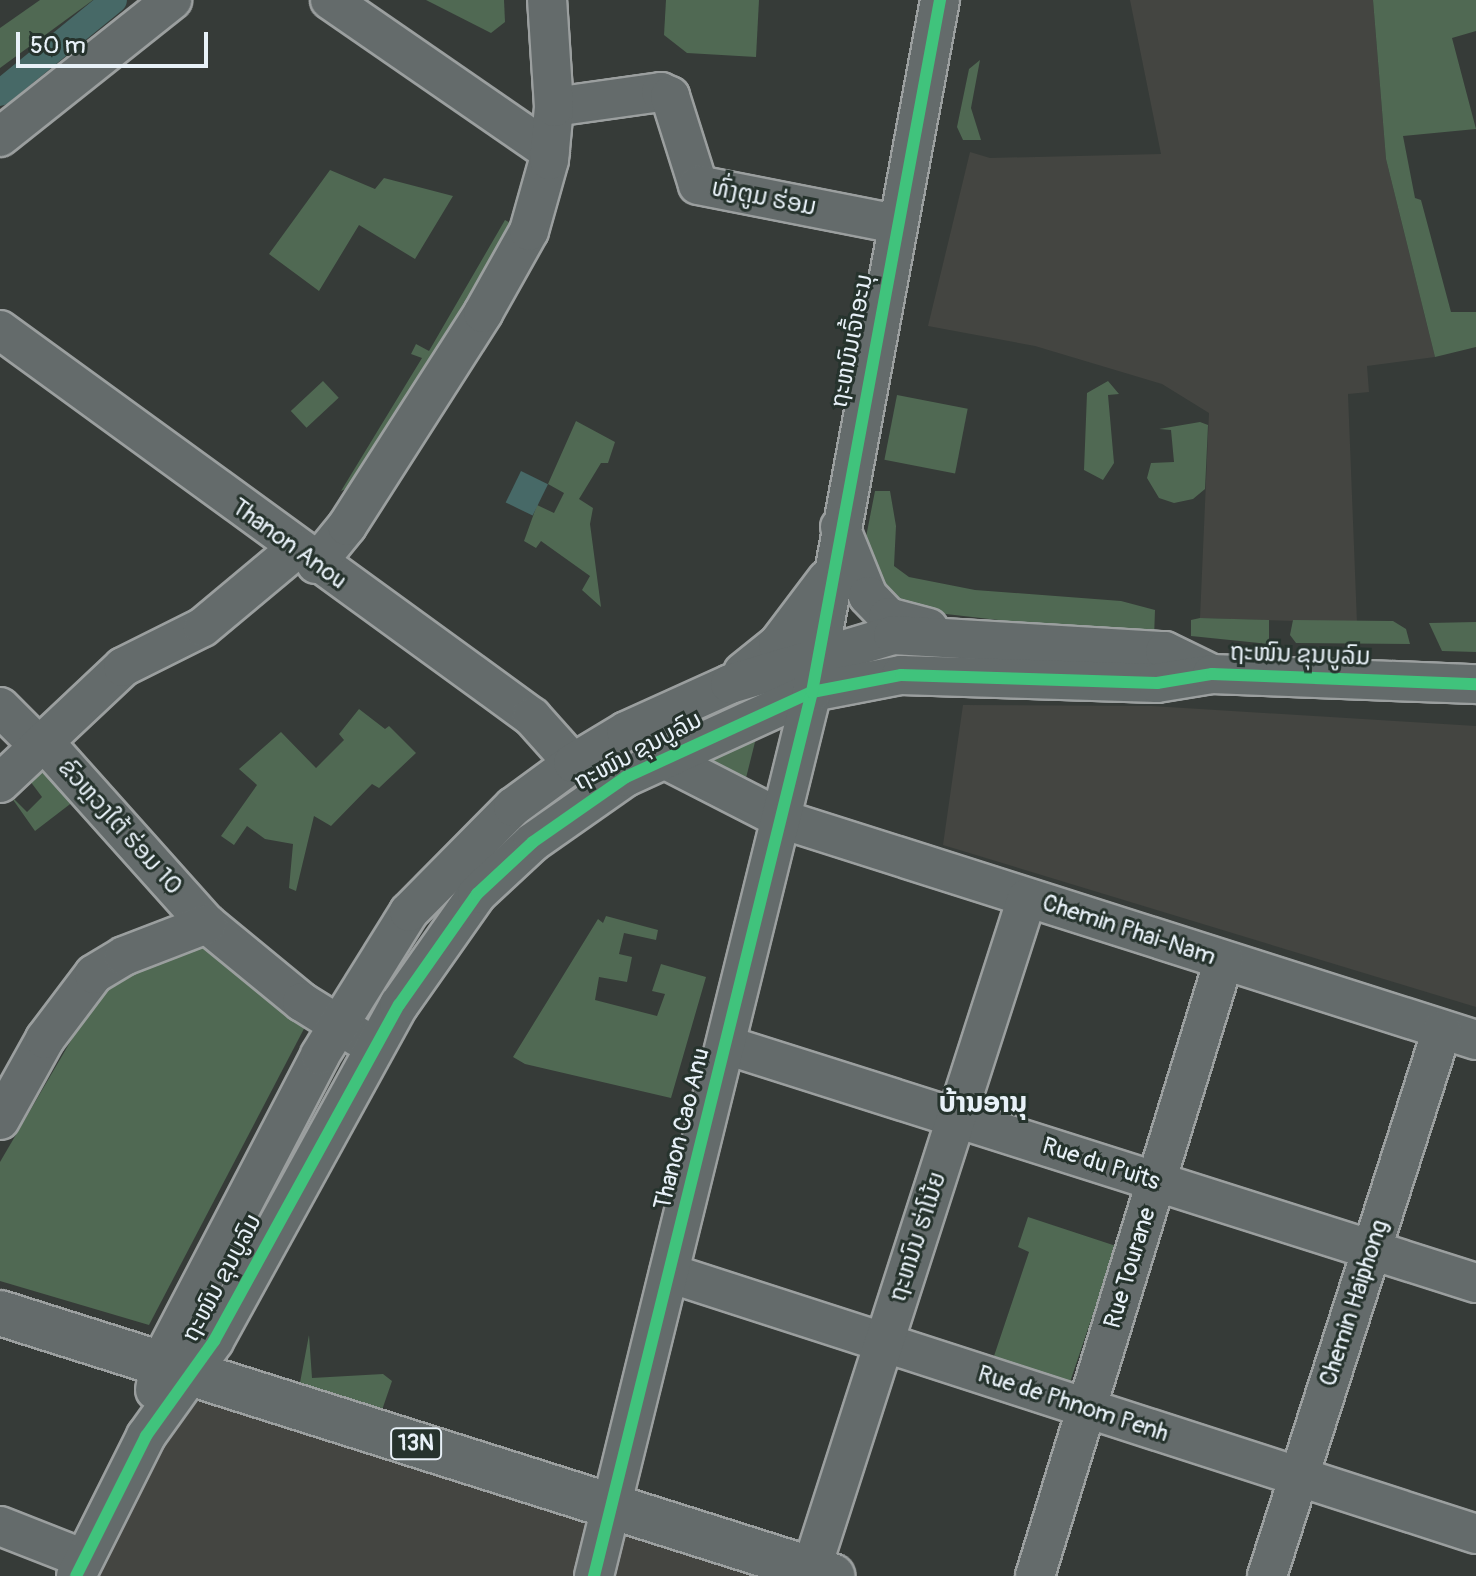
<!DOCTYPE html>
<meta charset="utf-8">
<style>
body{margin:0}
#map{position:relative;width:1476px;height:1576px;overflow:hidden;background:#363b38;font-family:Pangolin,"Noto Sans Lao",sans-serif}
div>[style]{position:absolute}
[style*='--x']{left:calc(var(--x)*1px);top:calc(var(--y)*1px);width:calc(var(--w)*1px);rotate:calc(var(--a)*1deg)}
.built>*{inset:0;background:#444541}
.green>*{inset:0;background:#506953;transform-origin:0 0}
.water>*{inset:0;background:#476967;transform-origin:0 0}
.canal>*{height:26px;margin:-13px;padding:0 13px;transform-origin:13px;border-radius:13px;background:#476967}
.roads{filter:drop-shadow(2px 0 #9b9f9f) drop-shadow(-2px 0 #9b9f9f) drop-shadow(0 2px #9b9f9f) drop-shadow(0 -2px #9b9f9f)}
.minor>*{height:38px;margin:-19px;padding:0 19px;transform-origin:19px;border-radius:19px;background:#646b6b}
.highway>*{height:44px;margin:-22px;padding:0 22px;transform-origin:22px;border-radius:22px;background:#646b6b}
.cycleway>*{height:12px;margin:-6px;padding:0 6px;transform-origin:6px;border-radius:6px;background:#40c37c}
span{translate:-50% -50%;white-space:nowrap;text-align:center;line-height:1.15;-webkit-text-stroke:6px #26332d;paint-order:stroke}
.shield-label span{padding:2px 6px;background:#26332d;border:2px solid;border-radius:6px;-webkit-text-stroke-width:0}
.shield-label{font-size:22px;color:#e8f1f8;font-weight:700}
.street-label{font-size:24px;color:#e8f1f8}
.quarter-label{font-size:28px;color:#e8f1f8;font-weight:700}
.scale{position:absolute;left:16px;top:32px;width:192px;height:36px;box-sizing:border-box;border:4px solid #e8f1f8;border-top:0;padding-left:10px;font-size:24px;line-height:28px;white-space:nowrap;color:#e8f1f8;-webkit-text-stroke:6px #26332d;paint-order:stroke}
</style>
<div id="map">
<div class="built">
<div style="clip-path:polygon(1130px 0,1373px 0,1386px 159px,1435px 357px,1367px 366px,1369px 392px,1348px 394px,1357px 623px,1200px 618px,1209px 413px,1162px 384px,1035px 346px,928px 326px,970px 152px,990px 158px,1161px 154px)"></div>
<div style="clip-path:polygon(963px 705px,1152px 706px,1476px 726px,1476px 1007px,943px 845px)"></div>
<div style="clip-path:polygon(160px 1363px,817px 1576px,76px 1576px)"></div>
</div>
<div class="green">
<div style="clip-path:polygon(40px 0,93px 0,0 68px,0 28px)"></div>
<div style="clip-path:polygon(426px 0,504px 0,505px 22px,491px 33px)"></div>
<div style="clip-path:polygon(666px 0,759px 0,756px 57px,687px 53px,664px 35px)"></div>
<div style="clip-path:polygon(1373px 0,1476px 0,1476px 31px,1452px 38px,1476px 129px,1403px 136px,1415px 198px,1421px 200px,1451px 312px,1476px 312px,1476px 347px,1435px 357px,1386px 159px)"></div>
<div style="clip-path:polygon(980px 60px,971px 108px,981px 140px,963px 140px,957px 127px,969px 69px)"></div>
<div style="clip-path:polygon(330px 170px,375px 189px,384px 178px,453px 196px,415px 259px,359px 225px,319px 291px,269px 254px)"></div>
<div style="clip-path:polygon(505px 220px,516px 226px,360px 483px,341px 491px,422px 358px,411px 354px,416px 344px,429px 351px)"></div>
<div style="left:323px;top:381px;width:23px;height:44px;rotate:47deg"></div>
<div style="clip-path:polygon(1108px 381px,1119px 394px,1108px 395px,1114px 463px,1103px 480px,1084px 470px,1087px 393px)"></div>
<div style="left:897px;top:395px;width:72px;height:66px;rotate:11deg"></div>
<div style="clip-path:polygon(576px 421px,615px 442px,608px 463px,601px 463px,579px 499px,593px 508px,590px 524px,601px 607px,582px 590px,590px 576px,541px 541px,536px 548px,524px 541px,537px 505px,554px 513px,564px 493px,548px 484px)"></div>
<div style="clip-path:polygon(1200px 422px,1208px 425px,1205px 489px,1193px 499px,1174px 503px,1159px 498px,1147px 478px,1151px 463px,1174px 462px,1171px 430px,1159px 429px)"></div>
<div style="clip-path:polygon(875px 491px,890px 491px,896px 526px,894px 566px,909px 577px,975px 590px,1121px 601px,1155px 610px,1154px 638px,902px 609px,873px 580px,866px 537px)"></div>
<div style="clip-path:polygon(1200px 618px,1269px 620px,1269px 644px,1191px 636px,1191px 620px)"></div>
<div style="clip-path:polygon(1293px 620px,1393px 621px,1406px 629px,1410px 644px,1296px 643px,1290px 635px)"></div>
<div style="clip-path:polygon(1476px 622px,1476px 652px,1442px 651px,1429px 623px)"></div>
<div style="clip-path:polygon(359px 709px,385px 729px,389px 726px,416px 753px,379px 788px,372px 784px,331px 826px,314px 816px,296px 891px,289px 888px,293px 844px,265px 839px,247px 826px,234px 845px,221px 836px,257px 785px,239px 769px,281px 732px,316px 768px,344px 740px,339px 734px)"></div>
<div style="clip-path:polygon(756px 738px,745px 782px,709px 762px,709px 757px)"></div>
<div style="clip-path:polygon(45px 762px,78px 798px,35px 831px,9px 794px,27px 812px,42px 797px,27px 777px)"></div>
<div style="clip-path:polygon(606px 916px,658px 930px,656px 940px,624px 933px,619px 954px,632px 957px,627px 982px,599px 977px,595px 1000px,657px 1016px,665px 994px,652px 991px,661px 964px,706px 977px,671px 1098px,525px 1064px,513px 1057px,598px 919px,603px 923px)"></div>
<div style="clip-path:polygon(208px 939px,307px 1023px,149px 1325px,0 1281px,0 1162px,107px 979px)"></div>
<div style="clip-path:polygon(1028px 1217px,1116px 1246px,1070px 1382px,994px 1356px,1029px 1252px,1018px 1247px)"></div>
<div style="clip-path:polygon(309px 1335px,312px 1378px,383px 1374px,392px 1381px,381px 1413px,299px 1388px)"></div>
</div>
<div class="water">
<div style="left:521px;top:471px;width:30px;height:35px;rotate:26deg"></div>
</div>
<div class="canal">
<div style="--x:0;--y:93;--w:147;--a:-39.2"></div>
</div>
<div class="roads">
<div class="minor">
<div style="--x:330;--y:0;--w:267;--a:34.6"></div>
<div style="--x:554;--y:107;--w:108;--a:-8"></div>
<div style="--x:661;--y:92;--w:10;--a:24"></div>
<div style="--x:670;--y:96;--w:93;--a:72.5"></div>
<div style="--x:698;--y:185;--w:202;--a:11.1"></div>
<div style="--x:0;--y:137;--w:220;--a:-38.5"></div>
<div style="--x:0;--y:330;--w:658;--a:36.03"></div>
<div style="--x:532;--y:717;--w:62;--a:48.3"></div>
<div style="--x:840;--y:527;--w:74;--a:67.9"></div>
<div style="--x:868;--y:596;--w:29;--a:46"></div>
<div style="--x:888;--y:617;--w:42;--a:15"></div>
<div style="--x:316;--y:564;--w:49;--a:-50.8"></div>
<div style="--x:347;--y:526;--w:253;--a:-57.4"></div>
<div style="--x:483;--y:313;--w:94;--a:-60.7"></div>
<div style="--x:529;--y:231;--w:74;--a:-74.3"></div>
<div style="--x:549;--y:160;--w:53;--a:-84.6"></div>
<div style="--x:554;--y:107;--w:107;--a:-93.7"></div>
<div style="--x:743;--y:672;--w:45;--a:-38.7"></div>
<div style="--x:778;--y:644;--w:81;--a:-53"></div>
<div style="--x:0;--y:707;--w:55;--a:45"></div>
<div style="--x:44;--y:742;--w:244;--a:48.2"></div>
<div style="--x:207;--y:924;--w:123;--a:39.4"></div>
<div style="--x:302;--y:1002;--w:66;--a:32"></div>
<div style="--x:664;--y:759;--w:131;--a:27.1"></div>
<div style="--x:781;--y:819;--w:729;--a:17.64"></div>
<div style="--x:0;--y:783;--w:169;--a:-43.3"></div>
<div style="--x:123;--y:667;--w:89;--a:-26.6"></div>
<div style="--x:203;--y:627;--w:120;--a:-39.9"></div>
<div style="--x:726;--y:1045;--w:787;--a:17.61"></div>
<div style="--x:0;--y:1120;--w:93;--a:-60.9"></div>
<div style="--x:45;--y:1039;--w:81;--a:-53"></div>
<div style="--x:94;--y:974;--w:35;--a:-31"></div>
<div style="--x:124;--y:956;--w:89;--a:-21.1"></div>
<div style="--x:669;--y:1273;--w:848;--a:17.92"></div>
<div style="--x:155;--y:1390;--w:27;--a:-80"></div>
<div style="--x:160;--y:1363;--w:347;--a:-62.5"></div>
<div style="--x:320;--y:1055;--w:168;--a:-58.1"></div>
<div style="--x:409;--y:912;--w:148;--a:-45.3"></div>
<div style="--x:513;--y:807;--w:74;--a:-36.3"></div>
<div style="--x:573;--y:763;--w:62;--a:-31.1"></div>
<div style="--x:626;--y:731;--w:114;--a:-24.3"></div>
<div style="--x:730;--y:684;--w:170;--a:-16.7"></div>
<div style="--x:893;--y:635;--w:272;--a:3.4"></div>
<div style="--x:1165;--y:651;--w:52;--a:26.1"></div>
<div style="--x:0;--y:1526;--w:90;--a:21.4"></div>
<div style="--x:76;--y:1576;--w:157;--a:-63.4"></div>
<div style="--x:146;--y:1436;--w:117;--a:-54.4"></div>
<div style="--x:214;--y:1341;--w:384;--a:-61.2"></div>
<div style="--x:399;--y:1005;--w:136;--a:-54.9"></div>
<div style="--x:477;--y:894;--w:76;--a:-42.9"></div>
<div style="--x:533;--y:842;--w:113;--a:-35"></div>
<div style="--x:626;--y:777;--w:205;--a:-24.6"></div>
<div style="--x:812;--y:692;--w:91;--a:-10.8"></div>
<div style="--x:901;--y:675;--w:256;--a:1.8"></div>
<div style="--x:1157;--y:683;--w:56;--a:-9.3"></div>
<div style="--x:1212;--y:674;--w:264;--a:2.2"></div>
<div style="--x:594;--y:1576;--w:910;--a:-76.15"></div>
<div style="--x:812;--y:692;--w:704;--a:-79.52"></div>
<div style="--x:809;--y:1576;--w:712;--a:-72.18"></div>
<div style="--x:1035;--y:1576;--w:644;--a:-72.94"></div>
<div style="--x:1267;--y:1576;--w:573;--a:-72.23"></div>
</div>
<div class="highway">
<div style="--x:0;--y:1313;--w:873;--a:17.54"></div>
</div>
</div>
<div class="cycleway">
<div style="--x:76;--y:1576;--w:157;--a:-63.4"></div>
<div style="--x:146;--y:1436;--w:117;--a:-54.4"></div>
<div style="--x:214;--y:1341;--w:384;--a:-61.2"></div>
<div style="--x:399;--y:1005;--w:136;--a:-54.9"></div>
<div style="--x:477;--y:894;--w:76;--a:-42.9"></div>
<div style="--x:533;--y:842;--w:113;--a:-35"></div>
<div style="--x:626;--y:777;--w:205;--a:-24.6"></div>
<div style="--x:812;--y:692;--w:91;--a:-10.8"></div>
<div style="--x:901;--y:675;--w:256;--a:1.8"></div>
<div style="--x:1157;--y:683;--w:56;--a:-9.3"></div>
<div style="--x:1212;--y:674;--w:264;--a:2.2"></div>
<div style="--x:594;--y:1576;--w:910;--a:-76.15"></div>
<div style="--x:812;--y:692;--w:704;--a:-79.52"></div>
</div>
<div class="shield-label">
<span style="left:416px;top:1444px">13N</span>
</div>
<div class="street-label">
<span style="left:764px;top:198px;rotate:11deg">ທົ່ງຕູມ ຮ່ອມ</span>
<span style="left:852px;top:341px;rotate:-79deg">ຖະຫນົນເຈົ້າອະນຸ</span>
<span style="left:289px;top:544px;rotate:36deg">Thanon Anou</span>
<span style="left:1300px;top:655px;rotate:2deg">ຖະໜົນ ຂຸນບູລົມ</span>
<span style="left:638px;top:751px;rotate:-28deg">ຖະໜົນ ຂຸນບູລົມ</span>
<span style="left:120px;top:827px;rotate:48deg">ຂົວຫຼວງໃຕ້ ຮ່ອມ 10</span>
<span style="left:1129px;top:930px;rotate:18deg">Chemin Phai-Nam</span>
<span style="left:682px;top:1129px;rotate:-76deg">Thanon Cao Anu</span>
<span style="left:1101px;top:1164px;rotate:18deg">Rue du Puits</span>
<span style="left:918px;top:1237px;rotate:-72deg">ຖະຫນົນ ຮ່າໂນ້ຍ</span>
<span style="left:1130px;top:1268px;rotate:-73deg">Rue Tourane</span>
<span style="left:222px;top:1278px;rotate:-62deg">ຖະໜົນ ຂຸນບູລົມ</span>
<span style="left:1354px;top:1303px;rotate:-72deg">Chemin Haiphong</span>
<span style="left:1073px;top:1404px;rotate:18deg">Rue de Phnom Penh</span>
</div>
<div class="quarter-label">
<span style="left:983px;top:1104px">ບ້ານອານຸ</span>
</div>
<div class="scale">50 m</div>
</div>
